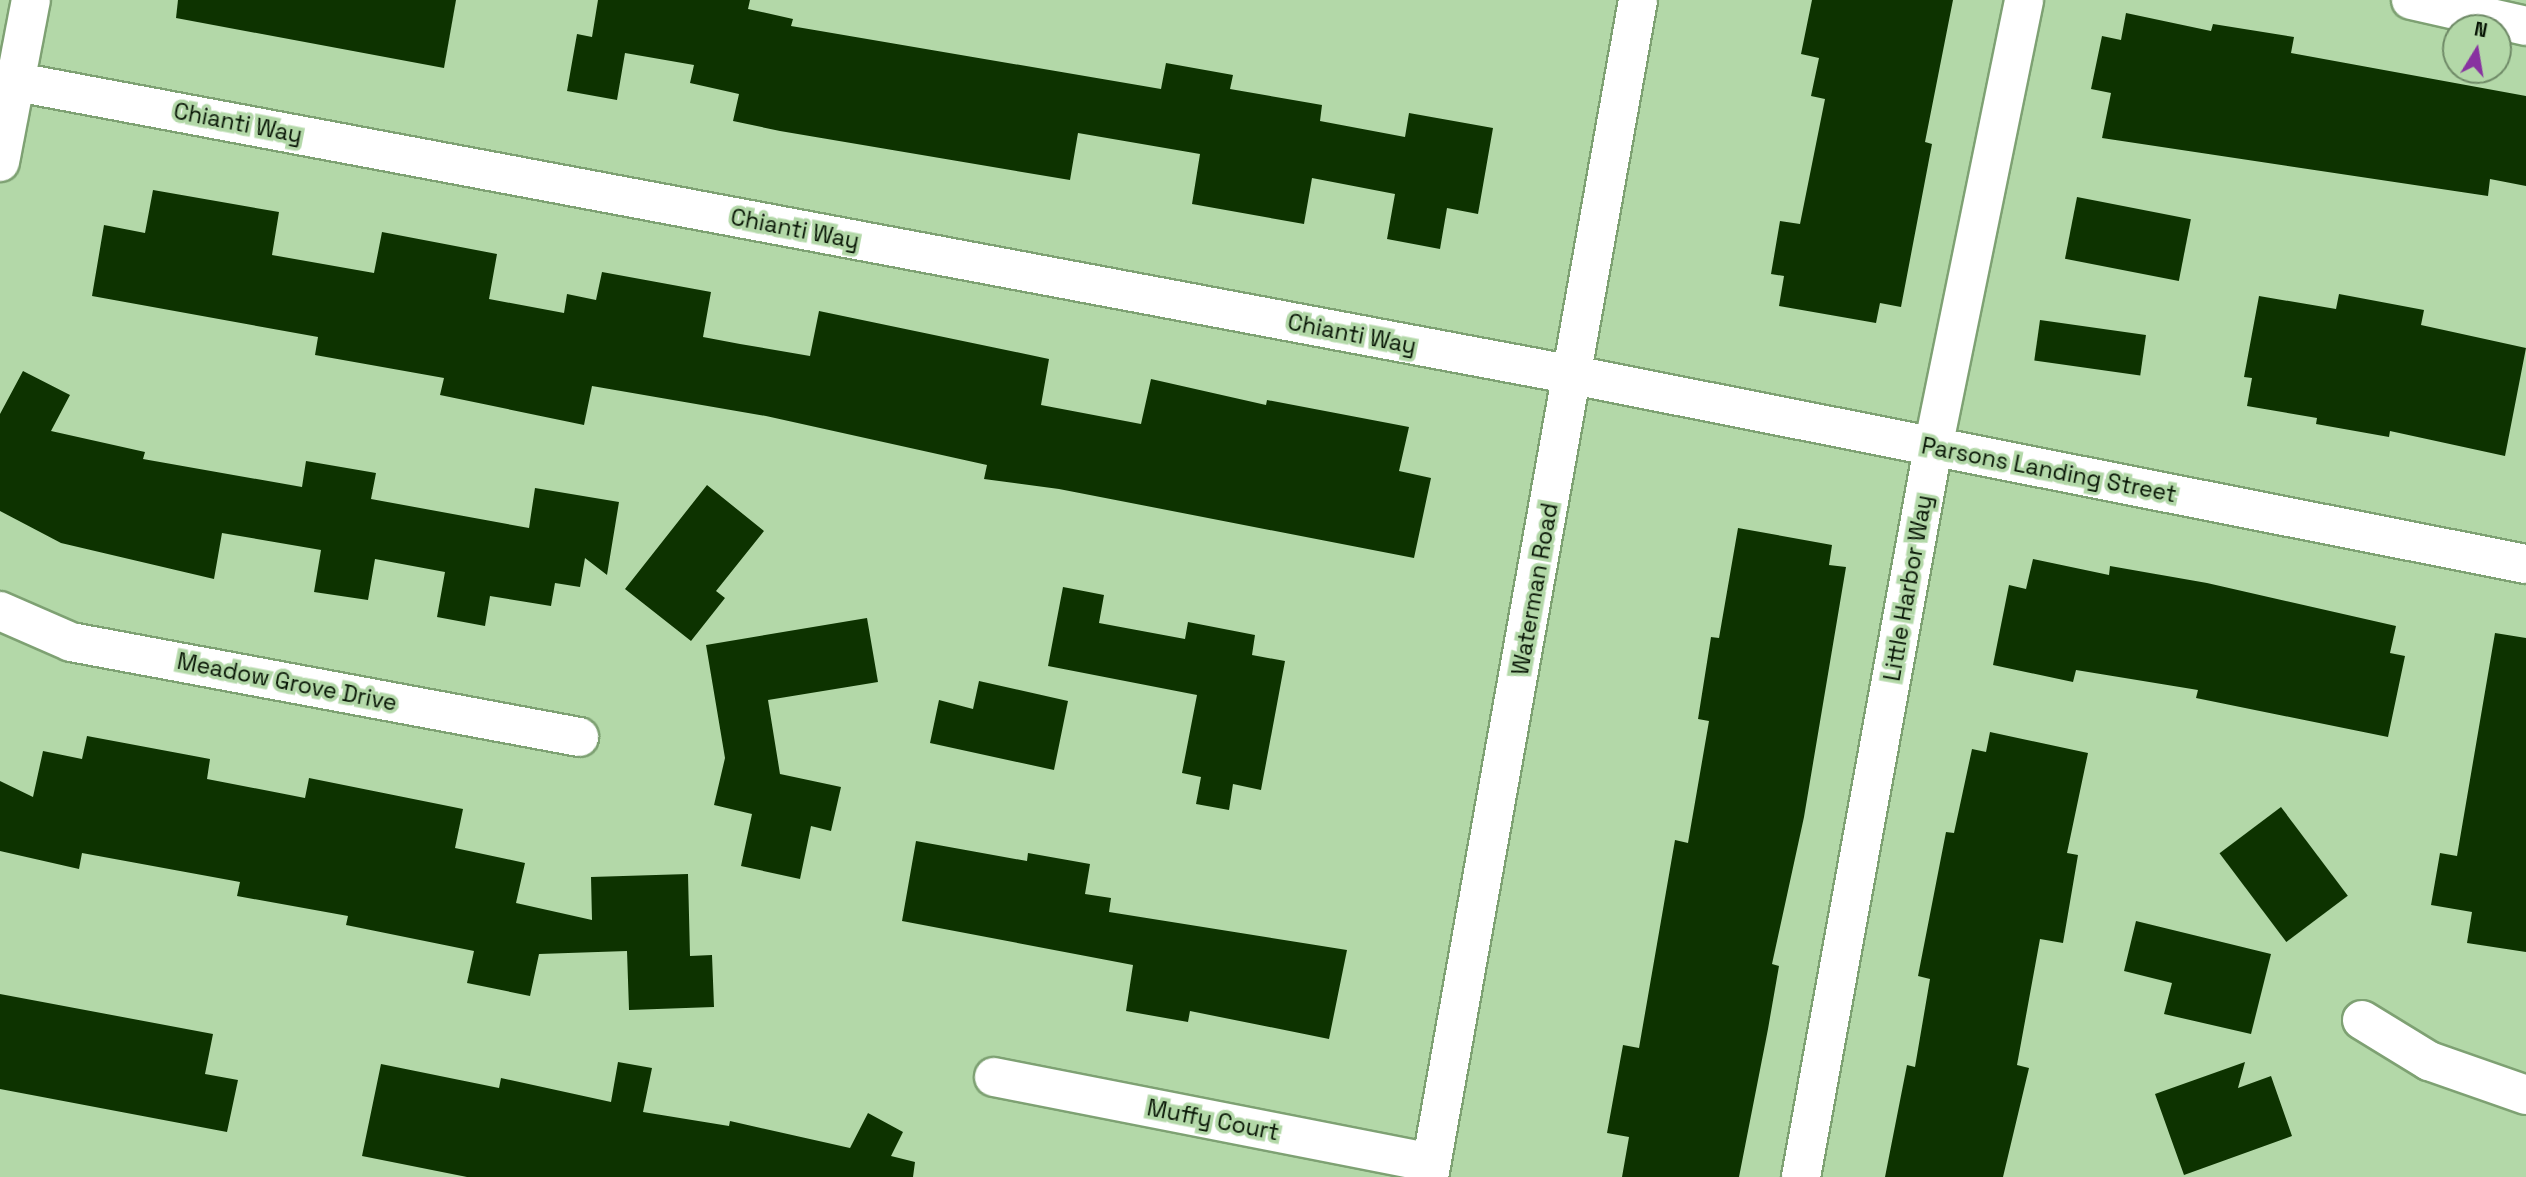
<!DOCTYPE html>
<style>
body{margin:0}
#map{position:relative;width:2526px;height:1177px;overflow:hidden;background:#b3d8a8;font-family:"Space Grotesk",sans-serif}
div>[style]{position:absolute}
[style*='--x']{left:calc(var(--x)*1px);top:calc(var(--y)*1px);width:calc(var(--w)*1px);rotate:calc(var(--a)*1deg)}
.building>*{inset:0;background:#0d3300;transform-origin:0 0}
.roads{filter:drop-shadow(2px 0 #7ea173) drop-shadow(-2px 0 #7ea173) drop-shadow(0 2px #7ea173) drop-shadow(0 -2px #7ea173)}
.street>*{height:38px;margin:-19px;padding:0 19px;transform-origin:19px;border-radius:19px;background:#fff}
.secondary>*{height:38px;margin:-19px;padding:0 19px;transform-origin:19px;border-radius:19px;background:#fff}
span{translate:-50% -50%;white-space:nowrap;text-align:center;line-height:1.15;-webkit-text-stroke:7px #b3d8a8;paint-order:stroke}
.street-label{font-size:23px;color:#081505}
.north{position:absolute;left:2442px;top:14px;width:70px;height:70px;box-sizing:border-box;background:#b3d8a8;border:2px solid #6f8a67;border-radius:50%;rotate:11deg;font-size:19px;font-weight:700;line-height:28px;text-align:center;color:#081505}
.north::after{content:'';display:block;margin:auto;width:24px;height:32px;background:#8832a0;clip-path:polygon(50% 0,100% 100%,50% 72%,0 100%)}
</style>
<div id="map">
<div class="building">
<div style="clip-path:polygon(178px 0,456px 0,444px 68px,176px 18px)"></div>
<div style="clip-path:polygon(598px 0,750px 0,748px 9px,793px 19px,791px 26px,1161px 89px,1166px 63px,1233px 75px,1230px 89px,1322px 105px,1320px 121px,1405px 137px,1409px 113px,1493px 128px,1478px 214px,1447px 208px,1440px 249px,1387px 239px,1395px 194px,1312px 178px,1304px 224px,1192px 204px,1200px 154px,1078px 133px,1070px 180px,780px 131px,733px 121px,739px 94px,690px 83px,694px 65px,625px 53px,617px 100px,567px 91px,577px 34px,592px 37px)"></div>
<div style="clip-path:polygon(1812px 0,1953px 0,1925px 142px,1932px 144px,1901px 307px,1880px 303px,1876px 323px,1779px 306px,1784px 276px,1771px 274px,1780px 221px,1800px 224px,1825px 99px,1811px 96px,1819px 58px,1801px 54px)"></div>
<div style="clip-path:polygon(2126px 13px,2211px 31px,2213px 24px,2294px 37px,2291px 53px,2526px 96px,2526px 186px,2490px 179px,2488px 196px,2102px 138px,2111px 93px,2091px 89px,2102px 36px,2121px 40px)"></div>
<div style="clip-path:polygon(153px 190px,279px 212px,272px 255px,374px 273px,382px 232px,497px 254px,489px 299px,564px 313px,567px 294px,596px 300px,602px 272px,711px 292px,703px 337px,740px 344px,810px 356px,819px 311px,1049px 359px,1041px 405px,1141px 424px,1151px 379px,1266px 405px,1267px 400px,1409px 427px,1399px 471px,1431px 478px,1414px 558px,1059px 489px,984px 479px,987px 465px,766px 416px,592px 386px,584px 425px,440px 395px,444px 378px,315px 355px,318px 337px,92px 296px,104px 225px,145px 233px)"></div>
<div style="left:2077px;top:197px;width:116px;height:63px;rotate:11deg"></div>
<div style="clip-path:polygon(2339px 294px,2424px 310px,2421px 325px,2526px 348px,2505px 456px,2390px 431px,2389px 437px,2316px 424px,2317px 418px,2247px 406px,2252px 378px,2244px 377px,2259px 296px,2336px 309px)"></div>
<div style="left:2040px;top:320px;width:107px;height:41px;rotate:8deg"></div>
<div style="clip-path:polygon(23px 371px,70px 395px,51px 431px,145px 452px,143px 459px,302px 487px,306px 461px,376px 473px,371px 499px,529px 528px,535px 488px,619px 502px,607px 575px,585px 558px,580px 587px,555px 583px,551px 606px,490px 596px,485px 626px,437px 617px,445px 572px,375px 559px,368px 600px,314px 592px,321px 550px,222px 533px,214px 579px,61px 543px,0 511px,0 414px)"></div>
<div style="clip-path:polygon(707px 485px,764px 531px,716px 591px,725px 598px,691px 641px,625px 589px)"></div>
<div style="clip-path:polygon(1738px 528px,1832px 545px,1829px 565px,1846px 567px,1804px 817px,1772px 964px,1779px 966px,1768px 1029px,1739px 1177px,1622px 1177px,1629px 1137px,1607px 1133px,1623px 1045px,1639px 1048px,1675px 840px,1688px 843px,1709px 721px,1698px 719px,1711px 637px,1719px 638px)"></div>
<div style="clip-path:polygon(2033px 559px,2109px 575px,2110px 566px,2207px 583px,2396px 626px,2390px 653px,2405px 656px,2388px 737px,2196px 698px,2198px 690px,2076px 670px,2073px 682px,1993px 665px,2009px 585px,2026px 589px)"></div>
<div style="clip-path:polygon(1063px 587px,1104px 595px,1099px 623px,1185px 639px,1188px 622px,1255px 635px,1252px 655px,1285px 661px,1261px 790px,1233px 784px,1229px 810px,1196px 804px,1201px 777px,1182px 773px,1197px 695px,1048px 666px)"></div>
<div style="clip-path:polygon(867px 618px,878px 682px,768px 700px,780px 774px,841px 787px,831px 831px,811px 826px,800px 879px,741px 866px,752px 814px,714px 805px,725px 758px,706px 645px)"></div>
<div style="clip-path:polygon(2495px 633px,2526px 638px,2526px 952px,2467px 943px,2472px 912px,2431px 905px,2440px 853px,2457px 856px)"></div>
<div style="clip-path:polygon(979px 681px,1068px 701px,1054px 770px,930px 743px,939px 700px,973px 709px)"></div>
<div style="clip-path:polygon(1990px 732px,2088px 753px,2067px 853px,2078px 855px,2063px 943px,2040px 939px,2017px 1065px,2029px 1068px,2003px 1177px,1885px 1177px,1907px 1065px,1915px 1067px,1930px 979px,1918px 976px,1946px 832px,1954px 833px,1972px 749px,1986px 752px)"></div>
<div style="clip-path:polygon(87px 736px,210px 759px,207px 779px,305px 798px,309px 778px,463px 809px,455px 848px,525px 863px,516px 903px,592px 920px,591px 877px,688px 874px,690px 956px,712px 955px,714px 1007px,629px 1010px,627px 951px,539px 954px,530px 996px,467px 983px,474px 951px,346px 925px,348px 916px,237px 896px,240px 882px,82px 853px,79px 869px,0 851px,0 781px,33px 797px,43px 751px,82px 759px)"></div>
<div style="left:2281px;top:807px;width:111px;height:77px;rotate:53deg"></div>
<div style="clip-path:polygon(916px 841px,1027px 861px,1028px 853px,1090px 864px,1085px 894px,1111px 898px,1109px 912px,1347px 950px,1329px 1039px,1190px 1011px,1188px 1022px,1126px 1011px,1133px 965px,902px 921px)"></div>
<div style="clip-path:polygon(2136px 921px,2271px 954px,2251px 1034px,2164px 1014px,2172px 983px,2124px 971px)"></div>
<div style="clip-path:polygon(0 994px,213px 1034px,205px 1074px,238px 1080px,227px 1132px,0 1089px)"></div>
<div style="clip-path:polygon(618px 1062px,652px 1068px,643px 1112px,729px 1126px,730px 1121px,850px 1148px,868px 1113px,903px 1132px,891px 1156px,915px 1162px,913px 1177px,467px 1177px,362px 1156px,381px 1064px,499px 1088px,501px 1078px,611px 1102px)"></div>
<div style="clip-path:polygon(2245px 1062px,2238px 1088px,2271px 1076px,2292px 1136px,2184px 1175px,2155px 1094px)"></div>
</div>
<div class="roads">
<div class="street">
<div style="--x:2411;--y:0;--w:118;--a:12.7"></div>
<div style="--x:17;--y:82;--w:1583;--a:10.66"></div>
<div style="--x:1573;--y:375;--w:972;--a:11.22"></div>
<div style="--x:0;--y:162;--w:165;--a:-79.2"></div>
<div style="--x:0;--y:611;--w:77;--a:23.6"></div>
<div style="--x:71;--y:642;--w:517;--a:10.59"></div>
<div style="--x:2362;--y:1020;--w:79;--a:31.5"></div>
<div style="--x:2429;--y:1061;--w:103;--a:19.3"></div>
<div style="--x:994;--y:1077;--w:445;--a:11.1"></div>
<div style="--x:1801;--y:1177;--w:741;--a:-79.74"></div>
<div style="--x:1933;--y:448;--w:457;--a:-78.5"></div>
</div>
<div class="secondary">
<div style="--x:1429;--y:1177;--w:1195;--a:-79.93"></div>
</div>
</div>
<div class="street-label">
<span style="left:238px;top:123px;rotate:11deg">Chianti Way</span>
<span style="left:795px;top:229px;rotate:11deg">Chianti Way</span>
<span style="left:1352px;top:334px;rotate:11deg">Chianti Way</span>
<span style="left:2049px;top:470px;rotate:11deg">Parsons Landing Street</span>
<span style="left:1908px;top:588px;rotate:-80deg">Little Harbor Way</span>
<span style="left:1535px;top:589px;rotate:-80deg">Waterman Road</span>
<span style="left:287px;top:682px;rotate:11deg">Meadow Grove Drive</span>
<span style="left:1213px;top:1120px;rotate:11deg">Muffy Court</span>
</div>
<div class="north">N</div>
</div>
